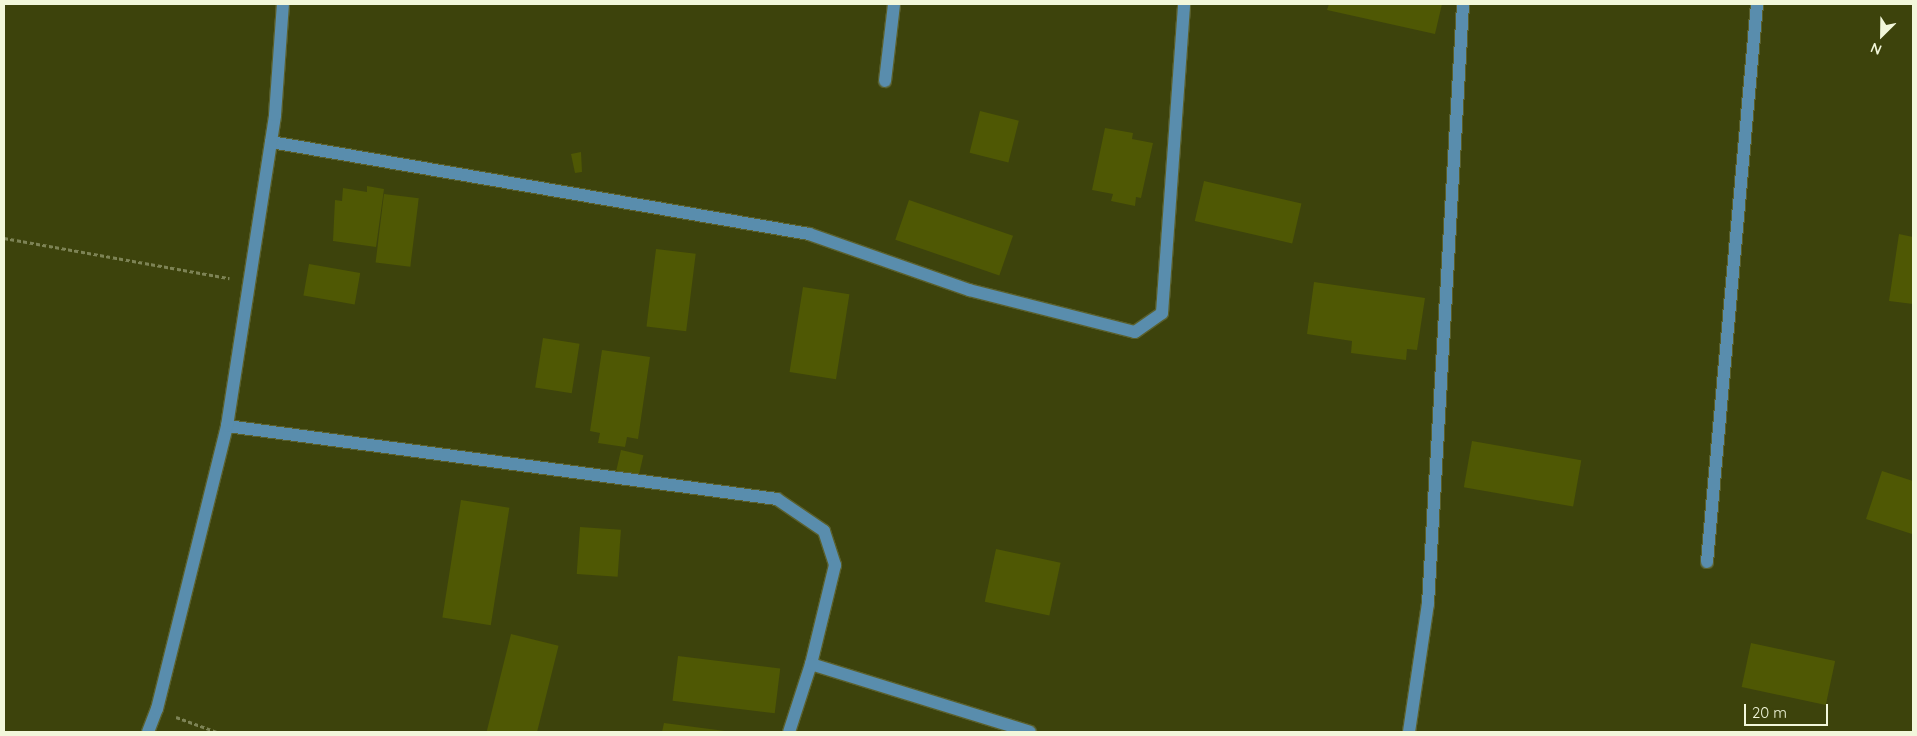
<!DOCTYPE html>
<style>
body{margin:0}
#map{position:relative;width:1917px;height:736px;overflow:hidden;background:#3d430c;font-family:Quicksand,sans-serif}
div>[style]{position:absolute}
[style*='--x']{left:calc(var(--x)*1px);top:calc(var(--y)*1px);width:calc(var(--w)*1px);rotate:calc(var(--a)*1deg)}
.building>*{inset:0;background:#4f5804;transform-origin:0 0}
.path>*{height:3px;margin-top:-1.5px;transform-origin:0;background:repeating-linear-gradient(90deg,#7d8355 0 4px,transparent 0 6.5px)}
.roads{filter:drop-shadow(1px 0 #5a602d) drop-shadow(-1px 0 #5a602d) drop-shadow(0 1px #5a602d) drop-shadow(0 -1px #5a602d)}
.minor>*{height:12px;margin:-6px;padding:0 6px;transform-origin:6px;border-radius:6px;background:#598dad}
span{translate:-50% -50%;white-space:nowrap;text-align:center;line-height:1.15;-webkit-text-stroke:4px #3d430c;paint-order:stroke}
.frame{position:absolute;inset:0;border:5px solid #f2f7db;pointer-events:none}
.north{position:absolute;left:1857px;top:10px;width:50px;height:50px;-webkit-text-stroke:4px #3d430c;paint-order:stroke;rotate:203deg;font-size:14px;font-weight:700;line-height:20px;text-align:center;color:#f2f7db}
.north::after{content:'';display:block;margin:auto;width:18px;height:22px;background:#f2f7db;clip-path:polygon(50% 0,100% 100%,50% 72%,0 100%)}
.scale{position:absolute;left:1744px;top:704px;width:84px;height:22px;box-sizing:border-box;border:2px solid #f2f7db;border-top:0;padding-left:6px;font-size:15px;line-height:18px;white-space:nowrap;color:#f2f7db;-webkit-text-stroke:4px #3d430c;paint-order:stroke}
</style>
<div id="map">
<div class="building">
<div style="clip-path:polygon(1329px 4px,1442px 4px,1435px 34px,1327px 10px)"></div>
<div style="left:980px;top:111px;width:40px;height:43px;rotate:14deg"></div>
<div style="clip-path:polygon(1105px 128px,1133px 133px,1132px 139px,1153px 143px,1141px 198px,1136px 197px,1135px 206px,1111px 201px,1113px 194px,1092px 190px)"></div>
<div style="clip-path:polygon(581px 152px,582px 172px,575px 173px,571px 154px)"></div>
<div style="left:1204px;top:181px;width:100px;height:41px;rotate:13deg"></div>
<div style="clip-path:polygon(367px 186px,384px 189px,376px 247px,333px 241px,335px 200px,342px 201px,343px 188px,367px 192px)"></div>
<div style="left:384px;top:194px;width:35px;height:69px;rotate:7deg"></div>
<div style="left:909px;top:200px;width:110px;height:42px;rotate:19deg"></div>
<div style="clip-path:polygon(1899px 234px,1913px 237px,1913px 304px,1889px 301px)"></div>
<div style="left:656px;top:249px;width:40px;height:78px;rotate:7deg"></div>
<div style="left:309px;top:264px;width:52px;height:32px;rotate:10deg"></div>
<div style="clip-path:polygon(1314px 282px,1425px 298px,1417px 350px,1407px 349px,1406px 360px,1351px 353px,1352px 341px,1307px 334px)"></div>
<div style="left:803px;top:287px;width:47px;height:86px;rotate:9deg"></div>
<div style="left:543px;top:338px;width:37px;height:50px;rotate:9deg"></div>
<div style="clip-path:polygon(602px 350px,650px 357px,638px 439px,627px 437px,625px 447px,598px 443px,600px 433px,590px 431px)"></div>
<div style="left:1472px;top:441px;width:111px;height:47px;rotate:10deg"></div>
<div style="left:621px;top:450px;width:23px;height:21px;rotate:13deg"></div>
<div style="clip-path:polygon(1882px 471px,1913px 481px,1912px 534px,1866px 519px)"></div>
<div style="left:461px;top:500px;width:49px;height:119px;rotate:9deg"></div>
<div style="left:580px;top:527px;width:41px;height:47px;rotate:4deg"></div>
<div style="left:996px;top:549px;width:66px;height:54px;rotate:12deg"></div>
<div style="left:511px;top:634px;width:49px;height:101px;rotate:14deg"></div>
<div style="left:1751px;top:643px;width:86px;height:45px;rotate:12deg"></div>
<div style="left:678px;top:656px;width:103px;height:45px;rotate:7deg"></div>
<div style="clip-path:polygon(664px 723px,725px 731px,725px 732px,662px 732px)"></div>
</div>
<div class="path">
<div style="--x:4;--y:238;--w:229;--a:10.1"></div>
<div style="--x:176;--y:717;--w:44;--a:20.1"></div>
</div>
<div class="roads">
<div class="minor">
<div style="--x:885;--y:81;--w:78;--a:-83.3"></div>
<div style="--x:271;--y:142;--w:546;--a:9.7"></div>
<div style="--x:809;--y:234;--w:170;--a:19.3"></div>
<div style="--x:969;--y:290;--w:171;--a:14.2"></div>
<div style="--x:1135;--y:332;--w:33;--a:-35"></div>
<div style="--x:1162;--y:313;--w:310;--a:-85.9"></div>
<div style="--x:227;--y:426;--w:555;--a:7.56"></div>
<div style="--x:777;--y:499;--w:57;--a:34.2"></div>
<div style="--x:824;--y:531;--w:36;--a:72"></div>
<div style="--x:835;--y:565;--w:102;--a:103.6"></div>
<div style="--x:811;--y:664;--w:71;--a:107.9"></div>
<div style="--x:1707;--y:562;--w:560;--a:-84.88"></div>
<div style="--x:811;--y:664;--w:229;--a:17.2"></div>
<div style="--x:148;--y:732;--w:25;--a:-69"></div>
<div style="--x:157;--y:709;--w:292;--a:-76.1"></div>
<div style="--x:227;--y:426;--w:315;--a:-81.2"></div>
<div style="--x:275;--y:115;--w:111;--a:-85.9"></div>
<div style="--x:1409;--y:732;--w:129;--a:-81.6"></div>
<div style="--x:1428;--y:604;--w:601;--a:-86.66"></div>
</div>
</div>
<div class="frame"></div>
<div class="north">N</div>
<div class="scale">20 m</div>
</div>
